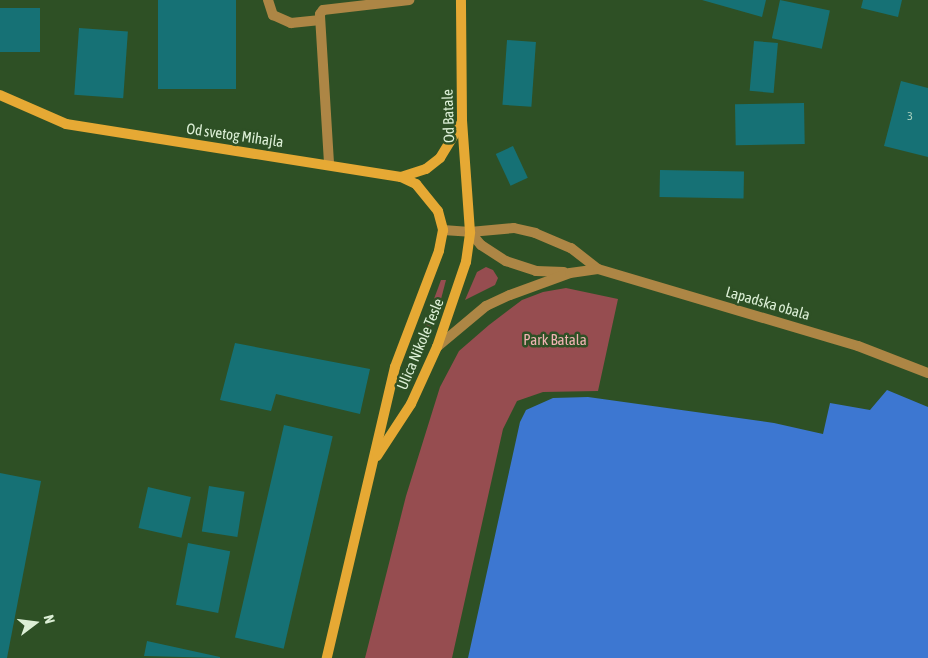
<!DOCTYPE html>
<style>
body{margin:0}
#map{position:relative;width:928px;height:658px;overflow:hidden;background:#2e5025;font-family:"Asap Condensed",sans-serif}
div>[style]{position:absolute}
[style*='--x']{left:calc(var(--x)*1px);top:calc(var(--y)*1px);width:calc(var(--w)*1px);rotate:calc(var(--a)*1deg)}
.green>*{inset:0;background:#964d50}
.water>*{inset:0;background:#3d77d1}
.building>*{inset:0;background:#167175;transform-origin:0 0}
.lane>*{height:10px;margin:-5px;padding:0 5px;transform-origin:5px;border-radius:5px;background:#ad8645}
.street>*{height:10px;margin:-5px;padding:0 5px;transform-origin:5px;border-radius:5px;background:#ad8645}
.secondary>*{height:10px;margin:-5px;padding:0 5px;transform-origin:5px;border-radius:5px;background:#e6a934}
span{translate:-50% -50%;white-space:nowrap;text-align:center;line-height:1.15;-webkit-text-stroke:5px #2e5025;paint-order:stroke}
.number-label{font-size:12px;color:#aad0be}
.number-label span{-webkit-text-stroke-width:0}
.street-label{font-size:15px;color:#dcefd6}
.park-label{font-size:15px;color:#f1b3b3}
.north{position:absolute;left:10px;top:598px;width:50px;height:50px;-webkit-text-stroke:4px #2e5025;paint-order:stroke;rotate:75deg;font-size:14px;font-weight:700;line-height:20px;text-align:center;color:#dcefd6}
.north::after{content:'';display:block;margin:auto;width:18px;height:22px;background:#dcefd6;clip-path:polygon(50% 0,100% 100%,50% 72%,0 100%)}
</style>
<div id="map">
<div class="green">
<div style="clip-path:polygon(486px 267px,493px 270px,498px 278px,495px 285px,465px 300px,477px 272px)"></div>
<div style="clip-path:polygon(441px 280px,446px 280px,440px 303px,416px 362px,413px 361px,414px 353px)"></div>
<div style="clip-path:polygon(566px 288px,618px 299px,598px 391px,543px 392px,517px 401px,503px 429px,452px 658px,365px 658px,406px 496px,440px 387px,459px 351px,489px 325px,522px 300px,543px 292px)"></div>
</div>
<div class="water">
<div style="clip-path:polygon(887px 390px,928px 407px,928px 658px,468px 658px,520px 422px,526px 410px,553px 398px,588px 397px,774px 423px,823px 434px,830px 403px,870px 410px)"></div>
</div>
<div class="building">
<div style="left:158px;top:0;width:78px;height:89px"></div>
<div style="clip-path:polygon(702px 0,766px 0,762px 17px)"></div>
<div style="left:780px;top:0;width:51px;height:39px;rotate:12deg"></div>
<div style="clip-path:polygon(863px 0,902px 0,898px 17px,861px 8px)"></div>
<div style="left:0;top:8px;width:40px;height:44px"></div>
<div style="left:79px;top:28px;width:49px;height:67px;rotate:4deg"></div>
<div style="left:507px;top:40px;width:29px;height:65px;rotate:4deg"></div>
<div style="left:754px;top:41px;width:24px;height:50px;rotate:5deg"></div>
<div style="clip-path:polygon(901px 81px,928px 88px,928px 157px,884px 146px)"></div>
<div style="left:804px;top:103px;width:41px;height:69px;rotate:89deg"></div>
<div style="left:513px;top:146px;width:35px;height:19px;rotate:65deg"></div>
<div style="left:660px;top:170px;width:84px;height:27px;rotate:1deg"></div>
<div style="clip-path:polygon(235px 343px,370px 369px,360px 414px,276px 394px,271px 411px,220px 400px)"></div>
<div style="left:284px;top:425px;width:50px;height:218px;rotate:13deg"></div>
<div style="clip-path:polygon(0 473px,41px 481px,7px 658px,0 658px)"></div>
<div style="left:209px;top:486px;width:36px;height:46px;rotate:9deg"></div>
<div style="left:148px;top:487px;width:44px;height:42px;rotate:13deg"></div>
<div style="left:188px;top:543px;width:43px;height:63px;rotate:11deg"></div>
<div style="clip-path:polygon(147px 641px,220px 657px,220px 658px,144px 656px)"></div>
</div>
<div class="lane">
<div style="--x:268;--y:0;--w:16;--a:72"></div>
<div style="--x:273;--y:15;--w:20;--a:24"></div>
<div style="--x:291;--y:23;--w:27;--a:-6"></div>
<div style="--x:329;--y:163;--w:149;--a:-93.5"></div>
<div style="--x:320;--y:14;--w:5;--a:-53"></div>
<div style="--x:323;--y:10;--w:87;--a:-6.6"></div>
</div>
<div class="street">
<div style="--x:443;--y:230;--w:27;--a:4"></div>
<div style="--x:470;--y:232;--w:44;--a:-5.2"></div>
<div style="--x:514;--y:228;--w:22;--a:13"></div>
<div style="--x:535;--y:233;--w:39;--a:23"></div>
<div style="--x:571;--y:248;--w:34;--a:38"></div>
<div style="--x:470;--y:232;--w:17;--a:50"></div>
<div style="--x:481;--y:245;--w:30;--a:33"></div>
<div style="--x:506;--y:261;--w:32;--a:18"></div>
<div style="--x:536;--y:271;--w:28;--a:2"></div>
<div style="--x:437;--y:347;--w:64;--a:-39.9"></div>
<div style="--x:486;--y:306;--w:26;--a:-25"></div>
<div style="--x:510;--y:295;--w:64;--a:-20.1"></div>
<div style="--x:570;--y:273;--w:28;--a:-8"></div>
<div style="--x:598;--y:269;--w:271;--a:16.5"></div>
<div style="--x:858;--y:346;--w:75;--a:21.1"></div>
</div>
<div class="secondary">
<div style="--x:0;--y:95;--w:72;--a:23.7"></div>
<div style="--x:66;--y:124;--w:339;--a:9"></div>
<div style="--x:401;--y:177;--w:17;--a:25"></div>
<div style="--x:416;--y:184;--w:35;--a:51"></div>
<div style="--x:438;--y:211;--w:20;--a:75"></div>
<div style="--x:443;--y:230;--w:21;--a:101"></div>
<div style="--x:439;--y:251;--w:124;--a:110.8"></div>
<div style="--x:395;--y:367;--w:299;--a:103.2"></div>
<div style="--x:401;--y:177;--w:26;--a:-18"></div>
<div style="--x:426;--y:169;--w:18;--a:-38"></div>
<div style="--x:440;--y:158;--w:42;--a:-58.6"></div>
<div style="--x:377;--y:456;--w:62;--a:-56.8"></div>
<div style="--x:411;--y:404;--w:63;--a:-65.5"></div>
<div style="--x:437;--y:347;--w:90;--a:-71.2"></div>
<div style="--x:466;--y:262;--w:30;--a:-82"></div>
<div style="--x:470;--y:232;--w:112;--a:-94.1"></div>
<div style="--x:462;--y:120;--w:120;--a:-90.5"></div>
</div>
<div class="number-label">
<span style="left:910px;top:117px">3</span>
</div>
<div class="street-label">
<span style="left:448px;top:116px;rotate:-92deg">Od Batale</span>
<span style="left:235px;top:135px;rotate:8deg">Od svetog Mihajla</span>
<span style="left:768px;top:303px;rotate:16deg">Lapadska obala</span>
<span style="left:420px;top:344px;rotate:-67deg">Ulica Nikole Tesle</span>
</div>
<div class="park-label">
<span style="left:555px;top:340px">Park Batala</span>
</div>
<div class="north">N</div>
</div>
